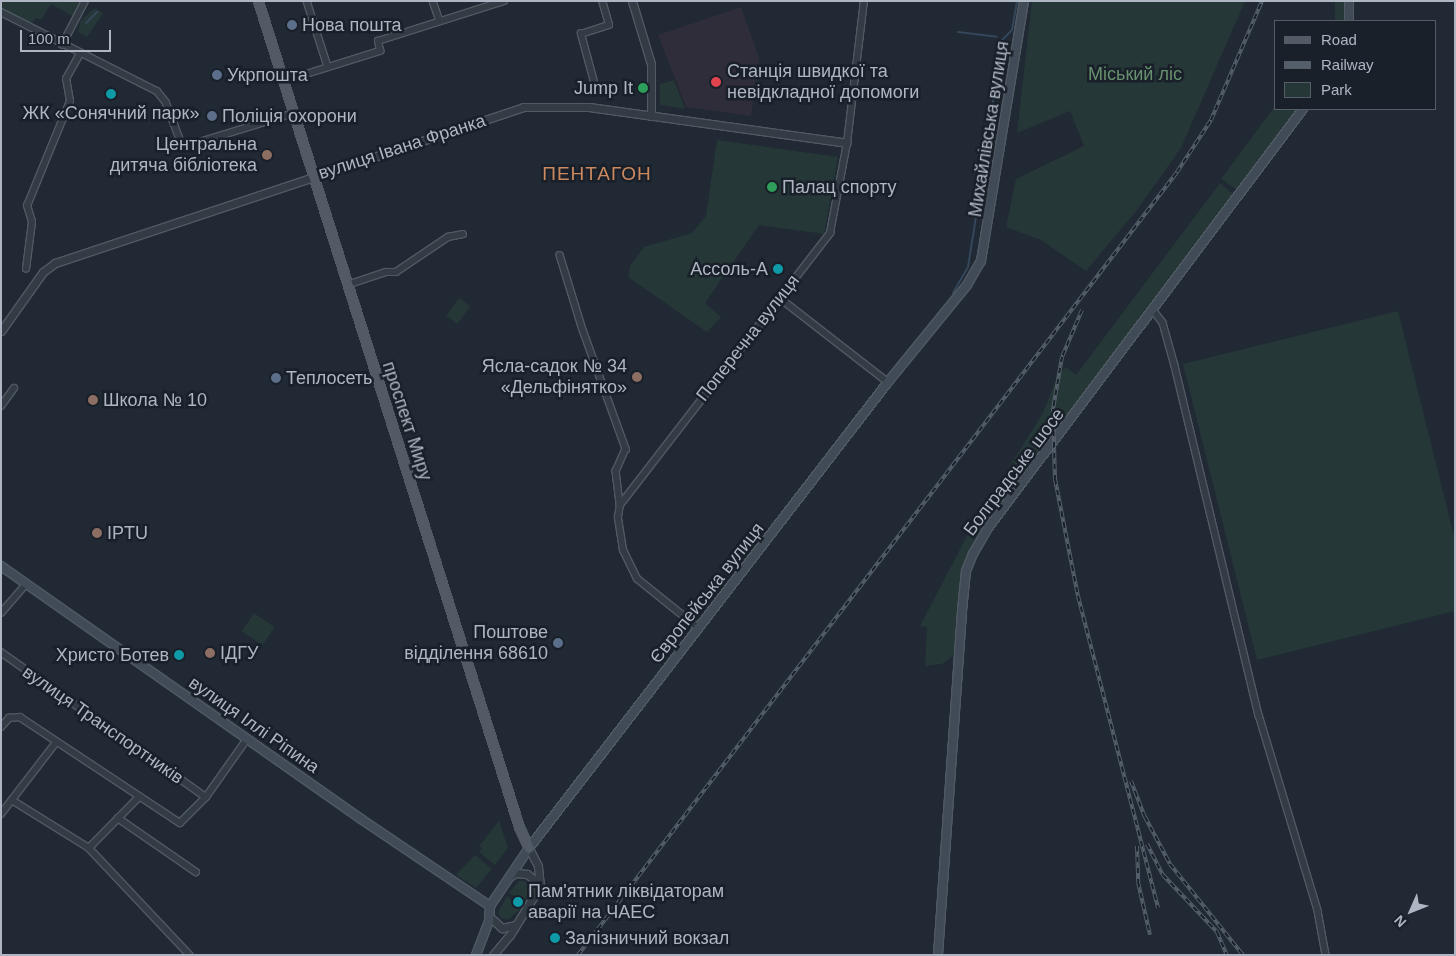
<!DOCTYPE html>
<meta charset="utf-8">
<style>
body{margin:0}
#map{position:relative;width:1456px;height:956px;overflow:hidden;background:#202934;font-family:Arial,sans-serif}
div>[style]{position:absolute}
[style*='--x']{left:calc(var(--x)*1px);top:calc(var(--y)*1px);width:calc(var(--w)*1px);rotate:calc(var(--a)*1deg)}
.medical>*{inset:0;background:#2e2d39}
.green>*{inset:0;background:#253737;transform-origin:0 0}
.stream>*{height:2px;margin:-1px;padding:0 1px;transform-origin:1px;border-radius:1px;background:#34465a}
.roads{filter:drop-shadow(1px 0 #515963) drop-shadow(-1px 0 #515963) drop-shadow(0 1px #515963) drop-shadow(0 -1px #515963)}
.minor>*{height:5.5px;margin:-2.75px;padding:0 2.75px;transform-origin:2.75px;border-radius:2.75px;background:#333b44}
.tertiary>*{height:7px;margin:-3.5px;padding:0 3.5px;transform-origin:3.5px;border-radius:3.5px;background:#333b44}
.secondary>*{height:8px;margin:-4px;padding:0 4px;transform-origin:4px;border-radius:4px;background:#414b57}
.primary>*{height:9px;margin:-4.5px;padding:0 4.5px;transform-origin:4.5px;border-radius:4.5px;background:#515a65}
.rail>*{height:4px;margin-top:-2px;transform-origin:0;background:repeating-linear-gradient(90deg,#192029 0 5.5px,#555f6b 0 11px);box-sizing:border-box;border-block:1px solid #555f6b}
.dots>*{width:14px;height:14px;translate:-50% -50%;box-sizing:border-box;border:2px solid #192029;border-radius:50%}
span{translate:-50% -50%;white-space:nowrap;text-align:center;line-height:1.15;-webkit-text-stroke:5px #192029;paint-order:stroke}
.poi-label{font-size:18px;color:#adb6c2}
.left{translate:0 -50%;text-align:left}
.right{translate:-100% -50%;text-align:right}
.park-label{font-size:18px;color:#67906e}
.street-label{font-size:18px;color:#adb6c2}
.neighbourhood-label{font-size:19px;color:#cb895f;letter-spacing:1px}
.frame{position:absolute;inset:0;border:2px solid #adb6c2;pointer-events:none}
.legend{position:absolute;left:1274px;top:20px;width:162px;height:90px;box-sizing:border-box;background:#192029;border:1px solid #545c66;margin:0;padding:6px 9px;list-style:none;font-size:15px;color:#adb6c2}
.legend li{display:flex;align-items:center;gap:10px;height:25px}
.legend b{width:25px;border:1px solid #545c66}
.north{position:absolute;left:1386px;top:886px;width:50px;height:50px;-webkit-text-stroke:4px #192029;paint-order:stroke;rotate:226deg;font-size:14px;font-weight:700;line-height:20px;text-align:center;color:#adb6c2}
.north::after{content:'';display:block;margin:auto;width:18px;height:22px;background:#adb6c2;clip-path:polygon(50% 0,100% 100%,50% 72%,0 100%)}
.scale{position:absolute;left:20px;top:30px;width:91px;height:22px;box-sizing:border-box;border:2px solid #adb6c2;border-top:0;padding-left:6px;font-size:15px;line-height:18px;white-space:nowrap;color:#adb6c2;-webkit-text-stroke:4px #192029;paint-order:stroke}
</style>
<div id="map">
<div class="medical">
<div style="clip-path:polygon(741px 7px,759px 57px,751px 116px,686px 107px,658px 35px)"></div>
</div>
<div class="green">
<div style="clip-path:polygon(1px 1px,82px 1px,74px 17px,51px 4px,41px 20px,37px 18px,29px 24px,1px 8px)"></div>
<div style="clip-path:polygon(1032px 1px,1245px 1px,1181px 148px,1137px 210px,1086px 271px,1041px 240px,1006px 227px,1016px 179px,1084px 146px,1070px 111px,1017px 133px)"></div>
<div style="clip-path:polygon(1346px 1px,1346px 21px,1335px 21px,1335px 3px,1328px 1px)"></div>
<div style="clip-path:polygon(95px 8px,103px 13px,87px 37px,78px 32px,81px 20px)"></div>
<div style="clip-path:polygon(674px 80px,685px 109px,660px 105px,660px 84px)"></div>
<div style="clip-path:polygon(1275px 106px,1275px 109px,1299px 109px,1240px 188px,1234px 188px,1221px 179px)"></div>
<div style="clip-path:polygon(717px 140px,838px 157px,824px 234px,759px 225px,705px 303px,721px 317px,707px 332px,628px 277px,630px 266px,644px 247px,692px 233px,706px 216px)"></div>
<div style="clip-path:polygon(1220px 183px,1233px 194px,1232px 197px,978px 534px,963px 570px,956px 654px,942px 664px,925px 666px,927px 627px,920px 626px,971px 528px,1043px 413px,1058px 375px,1066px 367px,1076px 375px)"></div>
<div style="left:459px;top:298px;width:14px;height:22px;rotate:36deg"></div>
<div style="clip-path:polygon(1398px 311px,1455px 540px,1455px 611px,1257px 660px,1183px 364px)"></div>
<div style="left:254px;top:613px;width:25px;height:22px;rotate:34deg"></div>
<div style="clip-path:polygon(499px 821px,508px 848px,495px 865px,479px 852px,482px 848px,479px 846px)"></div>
<div style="clip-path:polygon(475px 855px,492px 869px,476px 888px,456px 875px)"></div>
<div style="clip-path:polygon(519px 881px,525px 881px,531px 888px,524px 902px,509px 893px)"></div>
<div style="clip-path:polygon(507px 896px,521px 908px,508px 920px,501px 918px,498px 912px)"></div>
</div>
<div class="stream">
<div style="--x:86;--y:23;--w:16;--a:-45"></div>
<div style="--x:958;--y:32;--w:39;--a:7"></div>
<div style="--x:984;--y:161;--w:122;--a:-81.5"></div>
<div style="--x:1002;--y:40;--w:14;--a:-45"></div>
<div style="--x:1012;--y:30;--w:29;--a:-80"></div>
<div style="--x:979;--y:200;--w:28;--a:-82"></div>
<div style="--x:953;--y:293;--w:30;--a:-60"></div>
<div style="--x:968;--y:267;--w:64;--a:-81"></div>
</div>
<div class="roads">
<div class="minor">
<div style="--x:307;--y:1;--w:69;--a:72.3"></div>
<div style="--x:433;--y:1;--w:21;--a:71"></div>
<div style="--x:1;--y:12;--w:175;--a:26.9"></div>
<div style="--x:157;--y:91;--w:14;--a:51"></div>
<div style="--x:166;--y:102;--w:48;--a:69.3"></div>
<div style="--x:183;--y:147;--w:116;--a:-17"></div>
<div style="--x:62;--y:45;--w:50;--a:-62.4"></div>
<div style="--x:284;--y:81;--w:101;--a:-17.4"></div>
<div style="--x:380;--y:51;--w:10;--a:-101"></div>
<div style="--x:378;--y:41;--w:132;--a:-17.6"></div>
<div style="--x:594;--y:82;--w:50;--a:-105.2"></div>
<div style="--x:581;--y:34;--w:29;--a:-18"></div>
<div style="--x:609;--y:25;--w:25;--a:-106"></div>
<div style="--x:560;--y:255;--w:78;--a:73"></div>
<div style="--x:583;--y:330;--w:127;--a:70.1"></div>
<div style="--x:626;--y:449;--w:24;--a:114"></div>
<div style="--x:616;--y:471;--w:34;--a:83"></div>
<div style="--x:26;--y:269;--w:47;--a:-82.7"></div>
<div style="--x:32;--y:222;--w:17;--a:-107"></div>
<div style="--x:27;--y:206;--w:113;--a:-67.7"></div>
<div style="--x:70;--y:101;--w:22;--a:-100"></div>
<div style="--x:66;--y:79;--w:29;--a:-61"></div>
<div style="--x:347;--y:285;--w:41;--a:-18.4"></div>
<div style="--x:386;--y:272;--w:10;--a:0"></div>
<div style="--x:396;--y:272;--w:63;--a:-33.9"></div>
<div style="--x:448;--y:237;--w:15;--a:-11"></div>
<div style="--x:780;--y:298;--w:137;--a:37.9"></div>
<div style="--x:1153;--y:310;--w:16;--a:52"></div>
<div style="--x:1163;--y:323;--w:45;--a:74.4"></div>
<div style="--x:1175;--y:366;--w:359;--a:76.5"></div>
<div style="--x:1259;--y:715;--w:205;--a:73.2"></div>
<div style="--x:1318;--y:911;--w:45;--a:79.7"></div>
<div style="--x:1;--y:406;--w:22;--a:-54"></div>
<div style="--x:1;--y:613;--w:38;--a:-49"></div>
<div style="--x:698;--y:628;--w:78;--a:-141.2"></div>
<div style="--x:637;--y:579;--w:32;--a:-116"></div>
<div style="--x:623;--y:550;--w:33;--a:-99"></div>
<div style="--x:618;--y:517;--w:12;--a:-81"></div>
<div style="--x:620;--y:505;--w:344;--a:-52.3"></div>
<div style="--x:830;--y:233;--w:92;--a:-79.3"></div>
<div style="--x:847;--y:143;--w:143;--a:-83.2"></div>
<div style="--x:1;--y:652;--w:251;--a:35.3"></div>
<div style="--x:1;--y:727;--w:12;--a:-48"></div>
<div style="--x:9;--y:718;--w:11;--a:-5"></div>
<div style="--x:20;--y:717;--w:192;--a:33.5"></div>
<div style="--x:180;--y:823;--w:37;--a:-45"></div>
<div style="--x:206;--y:797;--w:71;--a:-54.7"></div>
<div style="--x:12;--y:800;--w:91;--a:31.9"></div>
<div style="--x:89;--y:848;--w:147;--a:46.7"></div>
<div style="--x:1;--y:814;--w:88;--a:-52.4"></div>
<div style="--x:118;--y:818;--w:95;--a:34.7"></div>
<div style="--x:89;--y:848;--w:70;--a:-45.6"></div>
</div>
<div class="tertiary">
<div style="--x:632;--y:1;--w:66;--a:73.2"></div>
<div style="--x:651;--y:64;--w:52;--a:90"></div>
<div style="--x:1;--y:331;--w:72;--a:-54.6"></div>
<div style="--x:43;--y:272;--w:15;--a:-37"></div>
<div style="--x:55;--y:263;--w:493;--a:-18.4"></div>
<div style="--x:523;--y:107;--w:66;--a:0"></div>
<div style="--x:589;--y:107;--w:260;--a:7.9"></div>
<div style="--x:509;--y:877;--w:8;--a:-30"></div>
<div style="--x:516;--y:873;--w:11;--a:5"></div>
<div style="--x:527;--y:874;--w:11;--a:38"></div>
<div style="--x:536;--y:881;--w:8;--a:83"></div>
<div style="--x:489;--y:916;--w:18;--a:43"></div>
<div style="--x:502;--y:928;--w:13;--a:-13"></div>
<div style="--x:493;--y:955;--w:26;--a:-50"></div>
<div style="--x:510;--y:935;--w:57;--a:-58.5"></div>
<div style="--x:540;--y:886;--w:20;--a:-96"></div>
<div style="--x:538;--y:866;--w:20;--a:-117"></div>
</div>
<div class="secondary">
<div style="--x:1349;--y:21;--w:20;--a:-90"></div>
<div style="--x:1;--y:566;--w:440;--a:35.1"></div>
<div style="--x:361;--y:819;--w:156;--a:34"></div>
<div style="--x:476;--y:955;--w:36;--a:-69"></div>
<div style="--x:489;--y:921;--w:15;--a:-86"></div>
<div style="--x:490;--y:906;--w:70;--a:-56.1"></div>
<div style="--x:529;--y:848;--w:588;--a:-52.39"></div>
<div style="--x:888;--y:382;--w:125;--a:-50.8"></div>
<div style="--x:967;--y:285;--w:28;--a:-60"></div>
<div style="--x:981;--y:261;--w:264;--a:-80.6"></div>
<div style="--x:938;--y:955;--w:345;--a:-86"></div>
<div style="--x:962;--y:611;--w:40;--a:-84.3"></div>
<div style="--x:966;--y:571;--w:18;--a:-68"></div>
<div style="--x:973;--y:554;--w:30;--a:-60"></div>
<div style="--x:988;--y:528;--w:524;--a:-53.06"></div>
</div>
<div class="primary">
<div style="--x:258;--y:1;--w:866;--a:72.46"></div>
<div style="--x:519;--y:827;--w:23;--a:65"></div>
</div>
</div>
<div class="rail">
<div style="--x:1082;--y:310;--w:51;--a:113.1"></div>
<div style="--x:1062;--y:357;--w:53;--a:99.8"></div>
<div style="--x:1053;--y:409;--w:70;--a:88.4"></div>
<div style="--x:1055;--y:479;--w:119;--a:78.9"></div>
<div style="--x:1078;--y:596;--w:322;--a:75.6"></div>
<div style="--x:1131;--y:781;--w:39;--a:69"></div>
<div style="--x:1145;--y:817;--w:53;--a:62"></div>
<div style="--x:1170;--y:864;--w:117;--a:51.3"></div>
<div style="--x:1147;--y:844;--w:35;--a:63"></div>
<div style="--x:1163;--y:875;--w:79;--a:46.5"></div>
<div style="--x:1217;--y:932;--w:25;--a:67"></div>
<div style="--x:1137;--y:846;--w:36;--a:88"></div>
<div style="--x:1138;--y:882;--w:54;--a:77.2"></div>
<div style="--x:578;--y:955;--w:986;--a:-52.58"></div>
<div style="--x:1177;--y:172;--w:62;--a:-56.8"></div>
<div style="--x:1211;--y:120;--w:129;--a:-66.8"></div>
</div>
<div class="dots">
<div style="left:292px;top:25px;background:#5c6f8a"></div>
<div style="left:217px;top:75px;background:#5c6f8a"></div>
<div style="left:716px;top:82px;background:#e0444e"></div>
<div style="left:643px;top:88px;background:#2e9e5b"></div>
<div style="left:111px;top:94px;background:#0f9aa8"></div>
<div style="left:212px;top:116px;background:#5c6f8a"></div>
<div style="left:267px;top:155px;background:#8d6e63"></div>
<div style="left:772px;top:187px;background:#2e9e5b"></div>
<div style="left:778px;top:269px;background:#0f9aa8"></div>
<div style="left:637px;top:377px;background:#8d6e63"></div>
<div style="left:276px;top:378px;background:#5c6f8a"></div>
<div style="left:93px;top:400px;background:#8d6e63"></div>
<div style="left:97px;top:533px;background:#8d6e63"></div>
<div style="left:558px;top:643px;background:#5c6f8a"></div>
<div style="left:210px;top:653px;background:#8d6e63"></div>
<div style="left:179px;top:655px;background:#0f9aa8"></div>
<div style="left:518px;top:902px;background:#0f9aa8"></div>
<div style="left:555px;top:938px;background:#0f9aa8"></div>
</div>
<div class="poi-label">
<span class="left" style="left:302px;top:25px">Нова пошта</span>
<span class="left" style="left:727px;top:82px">Станція швидкої та<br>невідкладної допомоги</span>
<span class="left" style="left:227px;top:75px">Укрпошта</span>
<span class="right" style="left:633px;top:88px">Jump It</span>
<span style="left:111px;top:113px">ЖК «Сонячний парк»</span>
<span class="left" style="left:222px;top:116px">Поліція охорони</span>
<span class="right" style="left:257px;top:155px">Центральна<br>дитяча бібліотека</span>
<span class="left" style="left:782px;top:187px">Палац спорту</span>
<span class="right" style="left:768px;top:269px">Ассоль-А</span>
<span class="right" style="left:627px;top:377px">Ясла-садок № 34<br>«Дельфінятко»</span>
<span class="left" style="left:286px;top:378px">Теплосеть</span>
<span class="left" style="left:103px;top:400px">Школа № 10</span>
<span class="left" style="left:107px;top:533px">IPTU</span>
<span class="right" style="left:548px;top:643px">Поштове<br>відділення 68610</span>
<span class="left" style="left:220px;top:653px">ІДГУ</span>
<span class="right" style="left:169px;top:655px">Христо Ботев</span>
<span class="left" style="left:528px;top:902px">Пам'ятник ліквідаторам<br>аварії на ЧАЕС</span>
<span class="left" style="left:565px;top:938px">Залізничний вокзал</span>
</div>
<div class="park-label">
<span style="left:1135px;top:74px">Міський ліс</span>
</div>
<div class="street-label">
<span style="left:989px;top:129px;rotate:-81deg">Михайлівська вулиця</span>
<span style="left:402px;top:147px;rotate:-18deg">вулиця Івана Франка</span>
<span style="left:748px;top:338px;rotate:-52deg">Поперечна вулиця</span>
<span style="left:407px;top:421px;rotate:72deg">проспект Миру</span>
<span style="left:1014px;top:472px;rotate:-53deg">Болградське шосе</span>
<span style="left:707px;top:593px;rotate:-52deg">Європейська вулиця</span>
<span style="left:103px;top:725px;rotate:35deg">вулиця Транспортників</span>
<span style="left:254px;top:725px;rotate:35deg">вулиця Іллі Ріпина</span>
</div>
<div class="neighbourhood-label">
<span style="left:597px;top:174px">ПЕНТАГОН</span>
</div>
<div class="frame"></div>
<ul class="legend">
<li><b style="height:6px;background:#515a65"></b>Road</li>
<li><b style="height:6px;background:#555f6b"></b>Railway</li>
<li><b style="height:14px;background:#253737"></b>Park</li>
</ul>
<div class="north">N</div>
<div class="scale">100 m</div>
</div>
